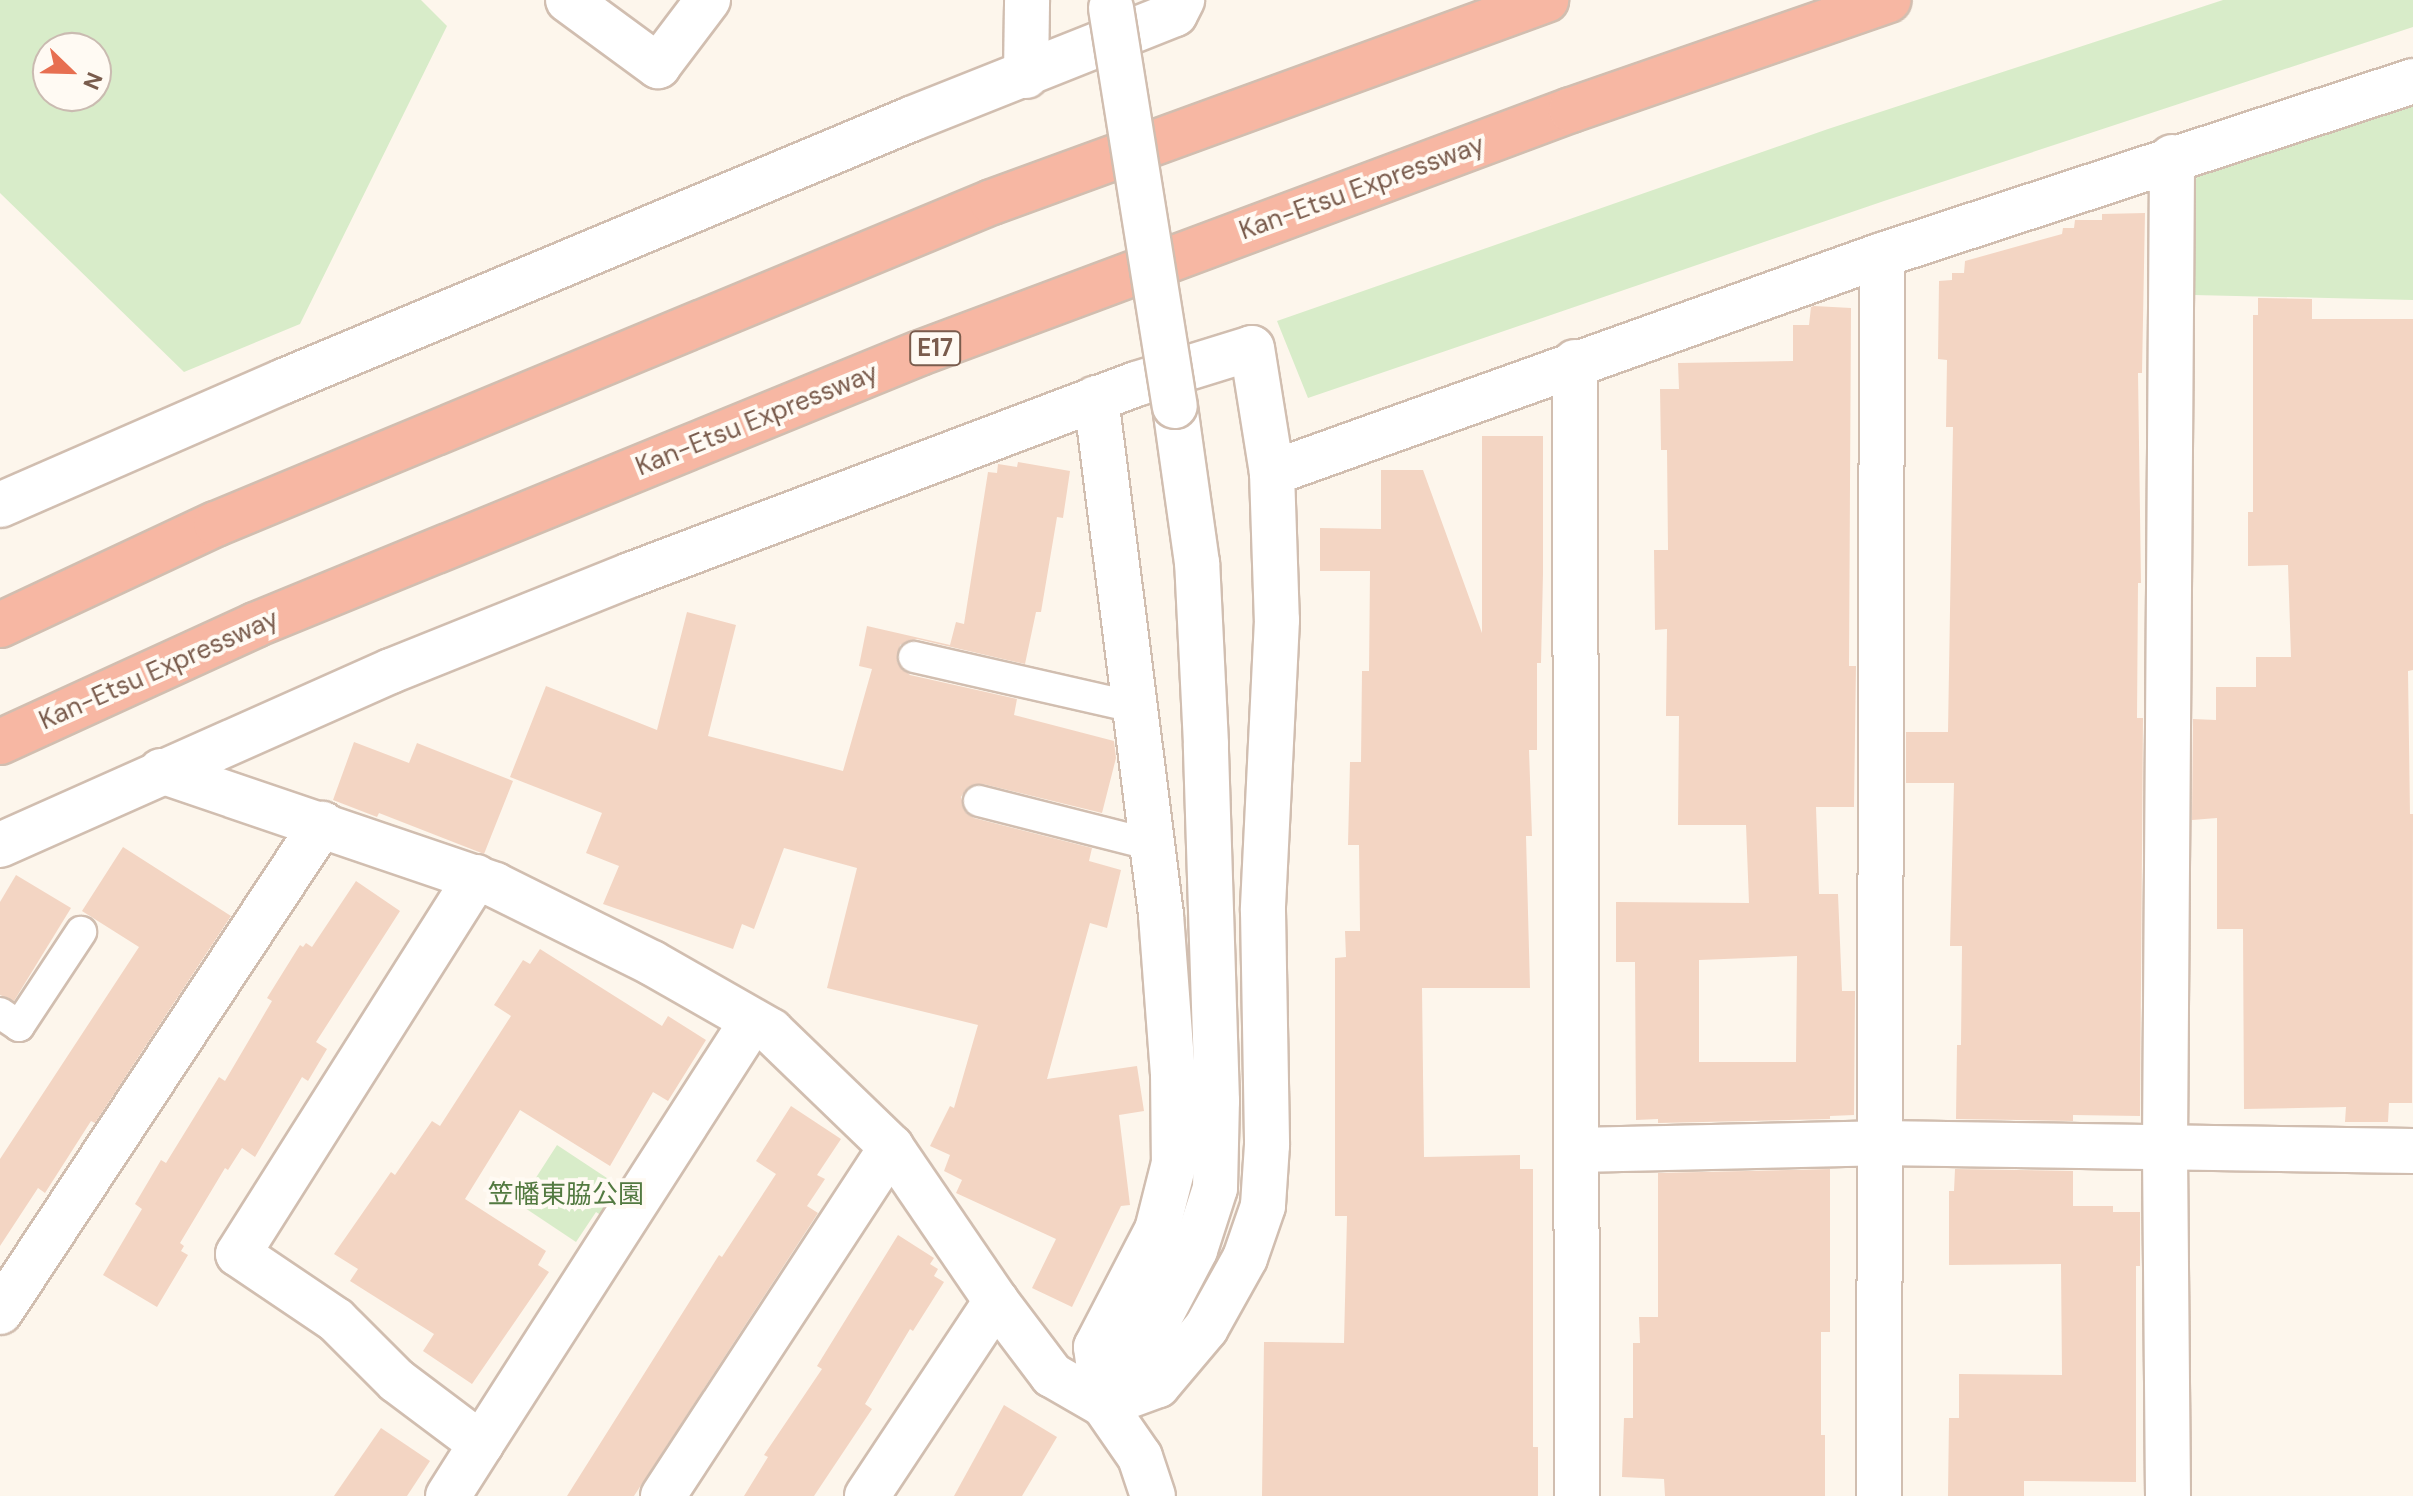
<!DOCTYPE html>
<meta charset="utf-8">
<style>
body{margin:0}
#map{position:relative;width:2413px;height:1496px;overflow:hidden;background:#fdf6ec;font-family:"DM Sans","Noto Sans JP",sans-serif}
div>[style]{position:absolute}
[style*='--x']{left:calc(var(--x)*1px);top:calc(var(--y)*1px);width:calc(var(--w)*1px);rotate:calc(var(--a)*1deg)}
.green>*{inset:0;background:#d8ecc9}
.building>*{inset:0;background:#f3d5c3}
.roads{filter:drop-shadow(2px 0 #d1beb0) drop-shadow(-2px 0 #d1beb0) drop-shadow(0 2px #d1beb0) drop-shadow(0 -2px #d1beb0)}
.lane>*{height:30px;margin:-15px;padding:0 15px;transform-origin:15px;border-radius:15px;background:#fff}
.street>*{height:44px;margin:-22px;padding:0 22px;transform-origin:22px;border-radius:22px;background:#fff}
.secondary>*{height:44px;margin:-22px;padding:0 22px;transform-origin:22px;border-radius:22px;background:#fff}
.highway>*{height:44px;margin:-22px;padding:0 22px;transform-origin:22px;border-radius:22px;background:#f7b7a3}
.bridges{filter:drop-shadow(2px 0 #d1beb0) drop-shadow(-2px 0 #d1beb0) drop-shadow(0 2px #d1beb0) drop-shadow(0 -2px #d1beb0)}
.street-bridge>*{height:44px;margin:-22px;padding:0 22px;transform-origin:22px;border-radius:22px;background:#fff}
span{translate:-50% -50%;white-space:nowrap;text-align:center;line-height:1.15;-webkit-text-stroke:8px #fffaf3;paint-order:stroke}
.shield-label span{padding:2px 6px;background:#fffaf3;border:2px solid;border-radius:6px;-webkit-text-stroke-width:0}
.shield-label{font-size:24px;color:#7a5c4d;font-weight:700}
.street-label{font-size:26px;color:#7a5c4d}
.park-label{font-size:26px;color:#537a41}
.north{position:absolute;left:32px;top:32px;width:80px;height:80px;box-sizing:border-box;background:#fffaf3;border:2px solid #cabbb1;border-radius:50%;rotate:113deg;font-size:22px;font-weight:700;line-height:32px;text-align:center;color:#7a5c4d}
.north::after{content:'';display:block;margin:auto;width:28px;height:36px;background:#e76f51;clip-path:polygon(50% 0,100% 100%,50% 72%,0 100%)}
</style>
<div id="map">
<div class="green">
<div style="clip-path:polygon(evenodd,0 0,421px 0,447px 26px,300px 324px,184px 372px,0 193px,0 0,48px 48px,96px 48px,96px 96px,48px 96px,48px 48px)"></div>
<div style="clip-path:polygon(2223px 0,2413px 0,2413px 27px,1884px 201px,1308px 398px,1277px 321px,1828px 129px)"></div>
<div style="clip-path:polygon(2413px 106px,2413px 300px,2194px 295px,2192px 188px,2199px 173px)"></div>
<div style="clip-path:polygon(557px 1145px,625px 1190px,607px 1219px,596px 1212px,576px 1242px,519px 1204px)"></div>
</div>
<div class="building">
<div style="clip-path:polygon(2145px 213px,2142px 373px,2138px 373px,2141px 583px,2138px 583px,2137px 718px,2143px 718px,2140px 1116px,2073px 1115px,2073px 1121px,1956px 1119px,1957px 1045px,1961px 1045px,1962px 946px,1950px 946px,1954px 783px,1906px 783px,1906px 732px,1948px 732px,1953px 427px,1946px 427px,1947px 360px,1938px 359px,1939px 281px,1952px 280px,1952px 273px,1964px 273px,1965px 261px,2062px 234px,2063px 228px,2074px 228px,2075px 220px,2102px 220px,2102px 214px)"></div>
<div style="clip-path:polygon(2258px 298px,2312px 299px,2312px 319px,2413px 319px,2413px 670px,2408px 671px,2410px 814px,2413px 814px,2412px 1103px,2389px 1103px,2388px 1122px,2345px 1122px,2346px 1107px,2244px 1109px,2243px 929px,2217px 929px,2217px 818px,2192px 820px,2193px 719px,2216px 720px,2216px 687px,2256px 687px,2256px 657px,2291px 657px,2288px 565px,2248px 566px,2248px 512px,2253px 512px,2253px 315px,2258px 315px)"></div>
<div style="clip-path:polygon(evenodd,1814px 306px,1851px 308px,1849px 666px,1856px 666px,1854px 807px,1816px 807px,1819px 894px,1838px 894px,1842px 991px,1855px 991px,1854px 1115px,1830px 1116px,1830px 1119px,1658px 1123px,1658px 1119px,1636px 1120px,1635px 962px,1616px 962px,1616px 902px,1749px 903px,1746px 825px,1678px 825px,1679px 716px,1666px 716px,1667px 629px,1655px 630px,1654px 550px,1668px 550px,1667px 450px,1661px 450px,1660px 389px,1679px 389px,1678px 363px,1793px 361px,1793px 325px,1809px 325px,1811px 307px,1814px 306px,1797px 956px,1796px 1062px,1699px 1062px,1699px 960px,1797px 956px)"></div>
<div style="clip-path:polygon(1482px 436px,1543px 436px,1543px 574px,1541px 663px,1537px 663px,1537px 750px,1529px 750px,1532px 836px,1526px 836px,1530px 988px,1422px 988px,1424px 1157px,1520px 1155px,1520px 1169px,1533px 1169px,1533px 1447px,1538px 1447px,1538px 1496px,1262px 1496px,1264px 1342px,1344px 1343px,1347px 1216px,1335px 1216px,1335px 958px,1346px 957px,1345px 931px,1360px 931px,1359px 845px,1348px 845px,1350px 762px,1361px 762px,1362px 671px,1369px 671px,1370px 571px,1320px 571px,1320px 528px,1381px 529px,1381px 470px,1423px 470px,1482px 633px)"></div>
<div style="clip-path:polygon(1018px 462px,1070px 471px,1063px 518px,1057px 517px,1041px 612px,1036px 612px,1025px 664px,917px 639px,900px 645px,897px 662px,910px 675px,1017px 699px,1014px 715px,1114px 741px,1116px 758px,1102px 813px,983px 784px,967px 788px,961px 797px,966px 813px,974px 818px,1092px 848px,1089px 861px,1121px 870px,1107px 928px,1090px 923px,1047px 1079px,1137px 1066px,1144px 1111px,1119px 1115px,1130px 1205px,1121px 1206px,1072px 1307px,1032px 1288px,1056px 1239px,956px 1193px,962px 1180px,944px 1171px,950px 1155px,930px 1146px,950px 1106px,954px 1108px,978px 1025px,827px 988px,857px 868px,784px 848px,754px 929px,742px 924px,733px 949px,603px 904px,619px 866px,586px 853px,602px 813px,510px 777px,546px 686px,657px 730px,687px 612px,736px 625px,708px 736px,843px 771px,872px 669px,859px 666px,867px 626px,950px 645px,956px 622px,964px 624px,988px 472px,997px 473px,998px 464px,1017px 467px)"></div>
<div style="clip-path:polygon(354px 742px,409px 763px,417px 743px,513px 781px,484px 854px,379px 813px,377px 817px,333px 800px)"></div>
<div style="clip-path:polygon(123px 847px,231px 916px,95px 1123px,91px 1121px,45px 1193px,38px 1188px,0 1246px,0 1159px,139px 947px,82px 911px)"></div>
<div style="clip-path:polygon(16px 875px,71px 908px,14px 1001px,0 995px,0 902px)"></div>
<div style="clip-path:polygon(356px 881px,400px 911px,316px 1042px,327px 1049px,308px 1081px,302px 1077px,255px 1157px,242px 1148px,228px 1170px,225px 1168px,180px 1243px,184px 1246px,181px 1251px,188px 1255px,157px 1307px,103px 1275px,142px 1209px,135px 1204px,161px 1160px,166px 1163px,219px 1077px,225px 1081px,272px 1001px,267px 998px,300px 945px,303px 947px,306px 943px,312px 947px)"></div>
<div style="clip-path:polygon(540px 949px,662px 1026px,668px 1016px,706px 1040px,668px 1101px,653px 1092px,610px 1166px,520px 1110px,465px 1199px,546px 1251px,538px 1265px,549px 1272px,472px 1384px,423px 1351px,434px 1334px,350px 1281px,358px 1269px,334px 1254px,391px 1172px,395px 1175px,432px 1121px,440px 1126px,511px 1016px,494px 1005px,523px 960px,530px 964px)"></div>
<div style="clip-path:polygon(791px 1106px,841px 1139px,817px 1175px,825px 1179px,807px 1206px,818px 1213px,634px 1496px,567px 1496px,719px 1255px,722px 1257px,776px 1174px,756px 1161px)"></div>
<div style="clip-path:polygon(1830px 1169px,1830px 1332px,1821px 1332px,1821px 1435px,1825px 1435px,1825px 1496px,1665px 1496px,1664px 1479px,1622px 1477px,1624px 1418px,1633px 1418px,1633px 1343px,1640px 1343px,1639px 1317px,1658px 1317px,1658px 1173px)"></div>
<div style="clip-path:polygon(1955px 1169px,2073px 1171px,2073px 1206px,2113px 1206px,2113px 1212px,2140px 1212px,2140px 1266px,2136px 1266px,2136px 1482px,2024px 1481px,2024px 1496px,1948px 1496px,1949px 1418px,1959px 1418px,1959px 1374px,2062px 1375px,2061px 1264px,1949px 1265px,1949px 1191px,1954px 1191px)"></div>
<div style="clip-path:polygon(898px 1235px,934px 1258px,930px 1264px,938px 1269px,934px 1276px,944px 1282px,913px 1331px,910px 1329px,865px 1404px,872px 1409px,814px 1496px,744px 1496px,768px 1457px,764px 1455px,822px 1369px,817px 1366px)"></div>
<div style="clip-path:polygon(1004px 1405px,1057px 1437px,1022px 1496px,954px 1496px)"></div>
<div style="clip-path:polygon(381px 1428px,430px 1461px,407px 1496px,334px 1496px)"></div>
</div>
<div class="roads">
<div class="lane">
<div style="--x:914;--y:657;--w:230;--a:12.8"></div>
<div style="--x:979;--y:801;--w:179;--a:14.2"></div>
<div style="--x:0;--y:1013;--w:23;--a:34"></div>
<div style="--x:19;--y:1026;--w:113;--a:-56.6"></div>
</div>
<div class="street">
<div style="--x:568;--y:0;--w:112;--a:36.3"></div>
<div style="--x:658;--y:66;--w:83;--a:-52.9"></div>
<div style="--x:1026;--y:76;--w:76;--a:-89.2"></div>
<div style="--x:1096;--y:398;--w:521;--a:82.83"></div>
<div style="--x:1161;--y:915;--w:158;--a:85.7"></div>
<div style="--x:1173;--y:1073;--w:90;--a:89.4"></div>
<div style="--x:1174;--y:1163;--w:69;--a:104.2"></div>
<div style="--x:1157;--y:1230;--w:132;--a:117.5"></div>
<div style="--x:1096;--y:1347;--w:59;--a:82.1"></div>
<div style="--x:1272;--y:473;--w:648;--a:-19.67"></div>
<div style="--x:1882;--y:255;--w:559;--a:-18.14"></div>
<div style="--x:0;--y:505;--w:310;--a:-23.6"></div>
<div style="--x:284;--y:381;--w:680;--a:-22.68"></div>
<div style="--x:911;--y:119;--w:284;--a:-21.7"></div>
<div style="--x:1175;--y:14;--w:16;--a:-63"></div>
<div style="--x:161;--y:771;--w:353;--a:18.8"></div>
<div style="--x:495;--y:885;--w:175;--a:26.4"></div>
<div style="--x:652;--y:963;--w:137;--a:29.7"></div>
<div style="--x:771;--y:1031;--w:167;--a:44"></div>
<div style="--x:891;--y:1147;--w:186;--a:55.7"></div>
<div style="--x:996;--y:1301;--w:93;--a:52.9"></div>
<div style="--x:1052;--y:1375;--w:60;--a:30"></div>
<div style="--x:1104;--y:1405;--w:63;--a:55.3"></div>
<div style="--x:1140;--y:1457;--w:41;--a:71.6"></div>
<div style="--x:0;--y:845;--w:428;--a:-24"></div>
<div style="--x:391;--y:671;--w:258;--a:-21.9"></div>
<div style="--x:630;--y:575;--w:541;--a:-20.68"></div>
<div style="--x:1136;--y:384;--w:121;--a:-17.2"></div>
<div style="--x:1252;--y:348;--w:127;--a:80.9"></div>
<div style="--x:1272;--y:473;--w:147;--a:88.1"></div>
<div style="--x:1277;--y:620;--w:291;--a:92.8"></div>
<div style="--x:1263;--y:911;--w:234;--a:89"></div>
<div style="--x:1267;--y:1145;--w:61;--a:93.8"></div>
<div style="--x:1263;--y:1206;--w:55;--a:109.1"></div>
<div style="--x:1245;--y:1258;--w:80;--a:119.1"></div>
<div style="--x:1206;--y:1328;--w:75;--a:130.1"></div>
<div style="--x:1158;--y:1385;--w:58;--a:159.7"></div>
<div style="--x:1577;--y:1150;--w:302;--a:-1.3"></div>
<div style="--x:1879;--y:1143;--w:534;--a:0.86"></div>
<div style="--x:0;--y:1312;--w:585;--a:-56.58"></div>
<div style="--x:1104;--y:1405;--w:87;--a:-56.7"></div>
<div style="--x:1152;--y:1332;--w:93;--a:-62.3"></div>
<div style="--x:1195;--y:1250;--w:65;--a:-72.1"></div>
<div style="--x:1215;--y:1188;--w:87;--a:-88.7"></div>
<div style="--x:1217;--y:1101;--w:357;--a:-91.8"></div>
<div style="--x:1206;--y:744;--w:181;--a:-92.8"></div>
<div style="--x:1197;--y:563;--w:159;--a:-98"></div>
<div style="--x:481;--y:1444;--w:502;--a:-57.35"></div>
<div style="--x:448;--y:1496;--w:62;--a:-57.6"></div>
<div style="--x:481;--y:1444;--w:105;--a:-143.1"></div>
<div style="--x:397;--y:1381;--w:86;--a:-135"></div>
<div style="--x:336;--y:1320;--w:118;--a:-146"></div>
<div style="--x:238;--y:1254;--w:446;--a:-57.7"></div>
<div style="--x:663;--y:1496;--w:417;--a:-56.8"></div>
<div style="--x:867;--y:1496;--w:234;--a:-56.5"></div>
<div style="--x:1879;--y:1496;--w:1241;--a:-89.86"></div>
<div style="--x:2168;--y:1496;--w:349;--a:-90.5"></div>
<div style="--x:2165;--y:1147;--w:990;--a:-89.59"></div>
</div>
<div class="secondary">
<div style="--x:1575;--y:362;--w:1134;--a:89.9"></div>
</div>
<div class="highway">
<div style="--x:0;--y:625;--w:238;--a:-25.1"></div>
<div style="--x:216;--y:524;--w:840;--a:-22.54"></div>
<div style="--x:992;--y:202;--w:590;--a:-20.03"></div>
<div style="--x:0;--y:742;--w:281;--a:-24.6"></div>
<div style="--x:255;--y:625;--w:718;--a:-22.25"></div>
<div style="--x:920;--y:353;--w:695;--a:-20.47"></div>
<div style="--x:1571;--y:110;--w:336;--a:-19.1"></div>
</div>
</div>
<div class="bridges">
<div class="street-bridge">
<div style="--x:1111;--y:8;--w:403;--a:80.9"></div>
</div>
</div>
<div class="shield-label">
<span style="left:935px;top:348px">E17</span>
</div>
<div class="street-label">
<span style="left:1362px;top:188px;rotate:-20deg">Kan-Etsu Expressway</span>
<span style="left:757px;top:420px;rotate:-22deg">Kan-Etsu Expressway</span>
<span style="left:159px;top:670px;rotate:-24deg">Kan-Etsu Expressway</span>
</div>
<div class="park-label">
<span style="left:566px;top:1195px">笠幡東脇公園</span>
</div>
<div class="north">N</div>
</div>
